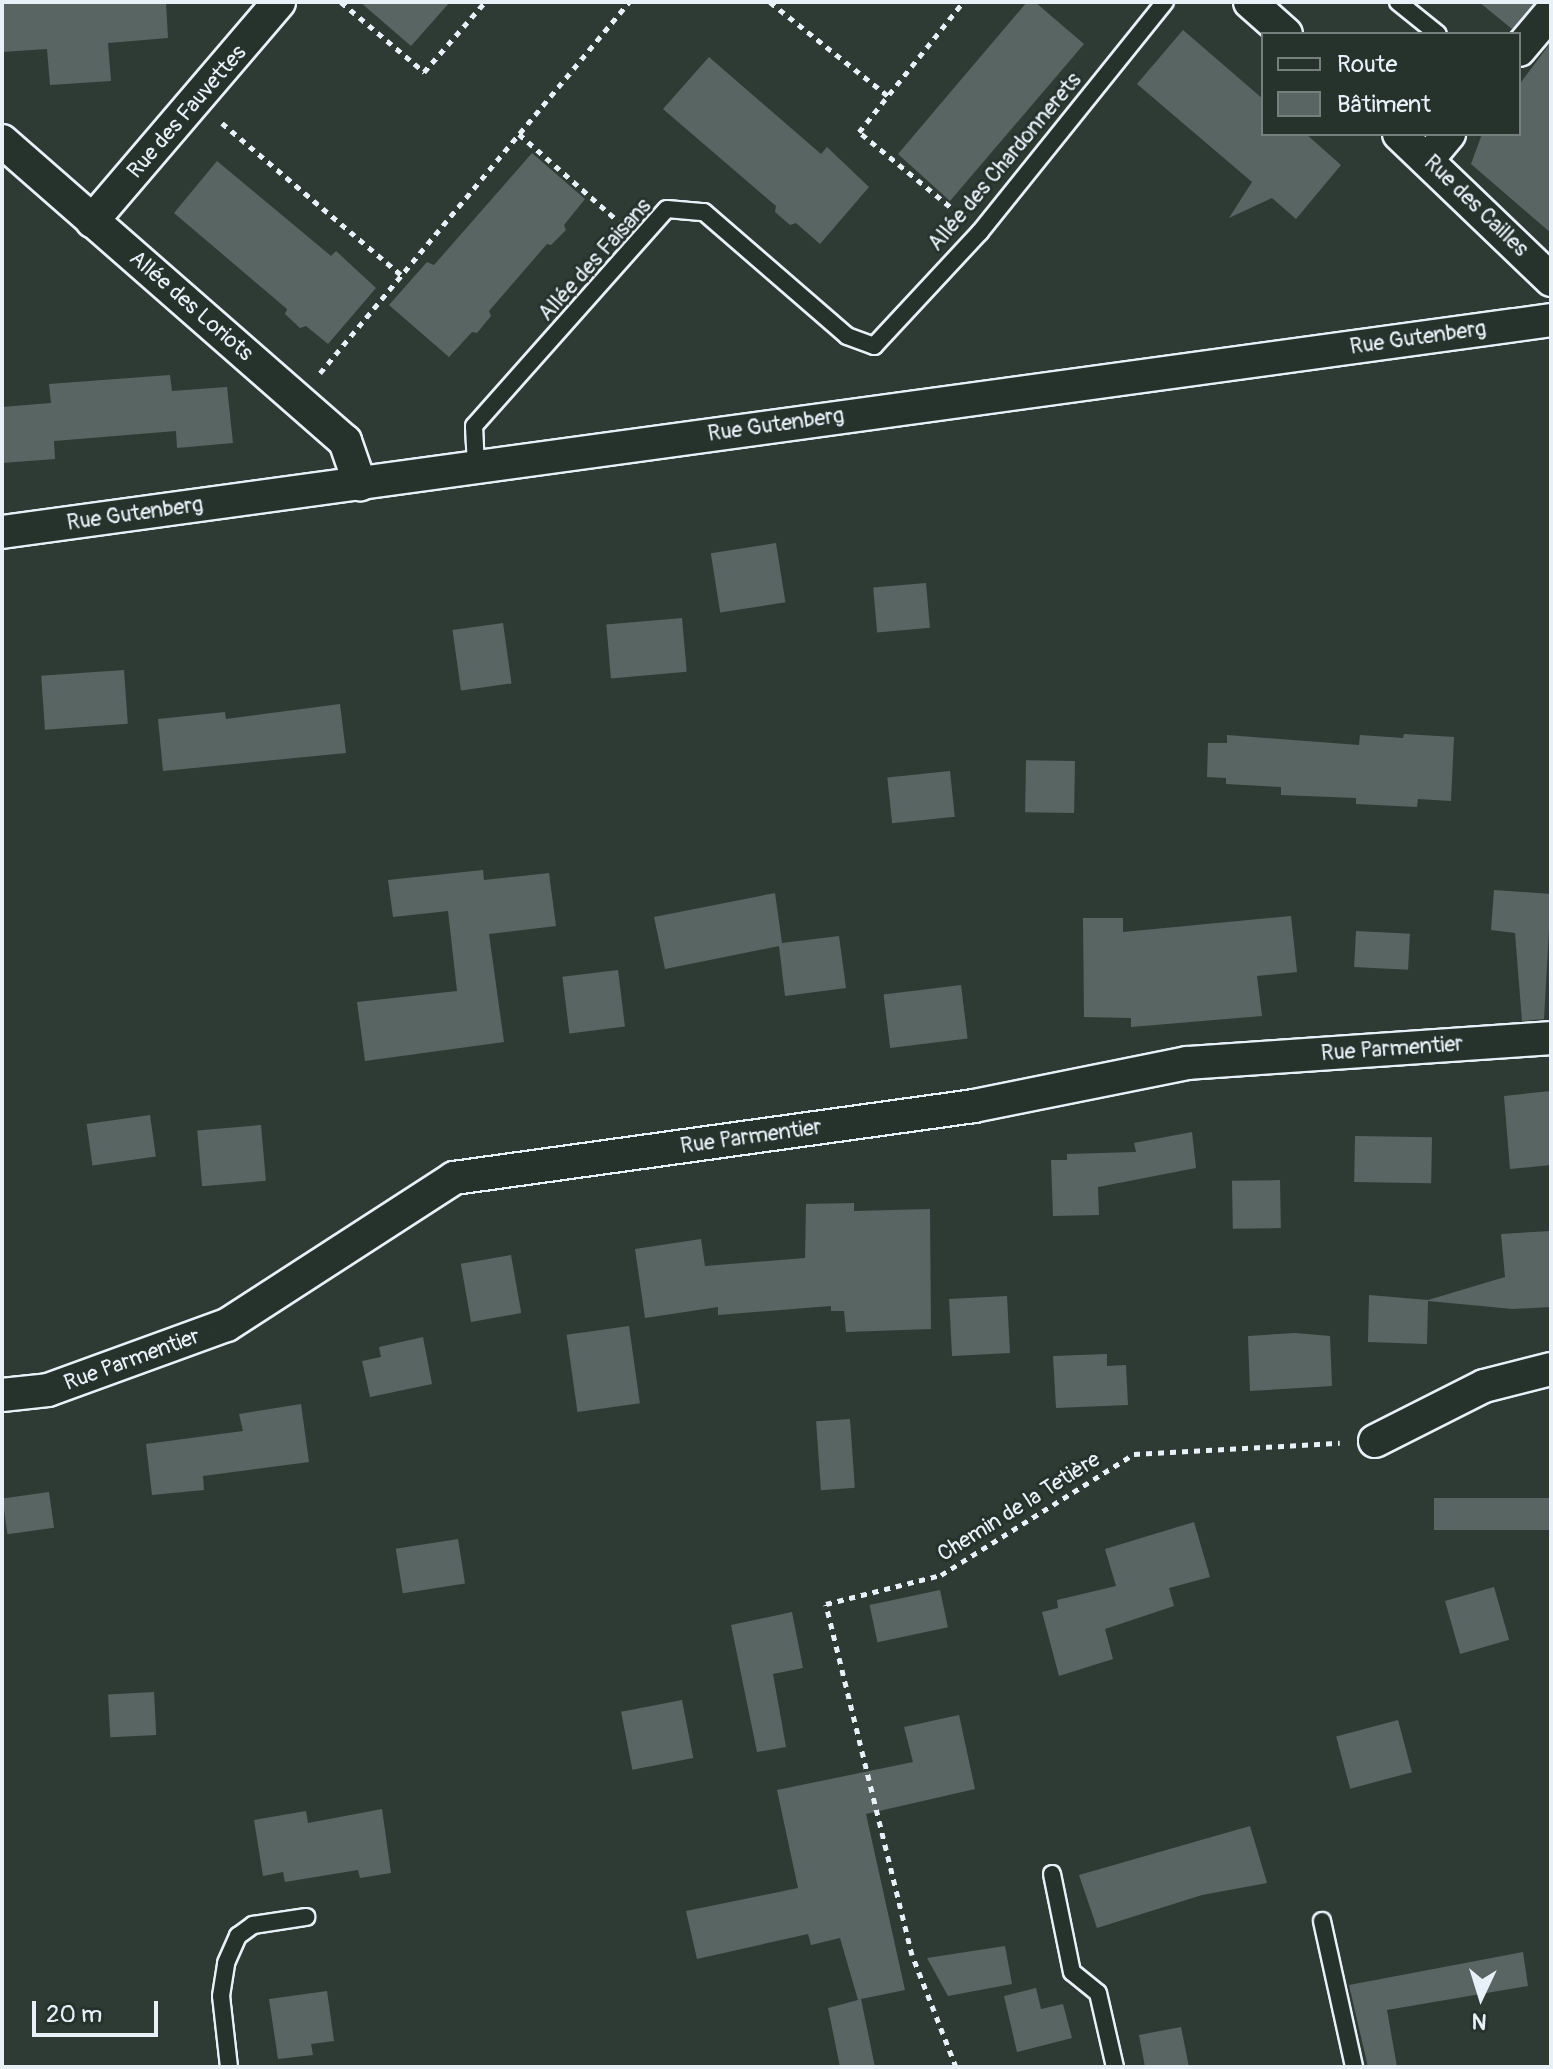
<!DOCTYPE html>
<meta charset="utf-8">
<style>
body{margin:0}
#map{position:relative;width:1553px;height:2069px;overflow:hidden;background:#2e3b35;font-family:Pangolin,sans-serif}
div>[style]{position:absolute}
[style*='--x']{left:calc(var(--x)*1px);top:calc(var(--y)*1px);width:calc(var(--w)*1px);rotate:calc(var(--a)*1deg)}
.building>*{inset:0;background:#596563;transform-origin:0 0}
.path>*{height:5px;margin-top:-2.5px;transform-origin:0;background:repeating-linear-gradient(90deg,#e8f1f8 0 6px,transparent 0 12px)}
.roads{filter:drop-shadow(2px 0 #e8f1f8) drop-shadow(-2px 0 #e8f1f8) drop-shadow(0 2px #e8f1f8) drop-shadow(0 -2px #e8f1f8)}
.lane>*{height:16px;margin:-8px;padding:0 8px;transform-origin:8px;border-radius:8px;background:#26332d}
.street>*{height:32px;margin:-16px;padding:0 16px;transform-origin:16px;border-radius:16px;background:#26332d}
span{translate:-50% -50%;white-space:nowrap;text-align:center;line-height:1.15;-webkit-text-stroke:6px #26332d;paint-order:stroke}
.street-label{font-size:22px;color:#e8f1f8}
.frame{position:absolute;inset:0;border:4px solid #e8f1f8;pointer-events:none}
.legend{position:absolute;left:1261px;top:32px;width:260px;height:104px;box-sizing:border-box;background:#26332d;border:2px solid #747f7e;margin:0;padding:10px 14px;list-style:none;font-size:24px;color:#e8f1f8}
.legend li{display:flex;align-items:center;gap:16px;height:40px}
.legend b{width:40px;border:2px solid #747f7e}
.north{position:absolute;left:1441px;top:1957px;width:80px;height:80px;-webkit-text-stroke:6px #26332d;paint-order:stroke;rotate:184deg;font-size:22px;font-weight:700;line-height:32px;text-align:center;color:#e8f1f8}
.north::after{content:'';display:block;margin:auto;width:28px;height:36px;background:#e8f1f8;clip-path:polygon(50% 0,100% 100%,50% 72%,0 100%)}
.scale{position:absolute;left:32px;top:2001px;width:126px;height:36px;box-sizing:border-box;border:4px solid #e8f1f8;border-top:0;padding-left:10px;font-size:24px;line-height:28px;white-space:nowrap;color:#e8f1f8;-webkit-text-stroke:6px #26332d;paint-order:stroke}
</style>
<div id="map">
<div class="building">
<div style="clip-path:polygon(2px 2px,166px 2px,168px 38px,108px 43px,111px 81px,50px 85px,47px 49px,2px 52px)"></div>
<div style="clip-path:polygon(360px 2px,450px 2px,411px 46px)"></div>
<div style="clip-path:polygon(1027px 2px,1035px 2px,1084px 44px,950px 201px,898px 154px)"></div>
<div style="clip-path:polygon(1479px 2px,1535px 2px,1512px 29px)"></div>
<div style="clip-path:polygon(1183px 30px,1263px 99px,1263px 134px,1306px 134px,1341px 165px,1296px 219px,1272px 198px,1229px 218px,1252px 182px,1137px 84px)"></div>
<div style="clip-path:polygon(1551px 42px,1551px 233px,1471px 164px,1482px 134px,1519px 134px,1519px 85px)"></div>
<div style="clip-path:polygon(709px 57px,821px 154px,827px 147px,869px 187px,820px 244px,796px 223px,790px 225px,775px 212px,776px 206px,663px 109px)"></div>
<div style="clip-path:polygon(532px 153px,585px 199px,564px 225px,566px 230px,551px 245px,547px 244px,489px 311px,491px 316px,477px 333px,472px 332px,449px 357px,389px 305px,427px 262px,434px 265px)"></div>
<div style="clip-path:polygon(217px 161px,331px 256px,336px 251px,376px 288px,328px 344px,306px 326px,300px 328px,285px 314px,287px 309px,174px 213px)"></div>
<div style="clip-path:polygon(170px 375px,172px 391px,227px 387px,233px 443px,177px 448px,176px 431px,54px 441px,55px 459px,2px 463px,2px 407px,51px 403px,49px 384px)"></div>
<div style="left:776px;top:543px;width:60px;height:66px;rotate:81deg"></div>
<div style="left:926px;top:583px;width:45px;height:53px;rotate:85deg"></div>
<div style="left:682px;top:618px;width:54px;height:76px;rotate:85deg"></div>
<div style="left:503px;top:623px;width:61px;height:51px;rotate:82deg"></div>
<div style="left:124px;top:670px;width:54px;height:83px;rotate:86deg"></div>
<div style="clip-path:polygon(340px 704px,346px 753px,163px 771px,158px 719px,225px 712px,226px 719px)"></div>
<div style="clip-path:polygon(1404px 734px,1454px 737px,1451px 801px,1418px 799px,1417px 807px,1356px 804px,1356px 798px,1281px 795px,1281px 787px,1226px 784px,1226px 778px,1207px 777px,1208px 743px,1227px 743px,1227px 735px,1359px 745px,1360px 735px,1403px 738px)"></div>
<div style="left:1075px;top:761px;width:52px;height:49px;rotate:91deg"></div>
<div style="left:950px;top:771px;width:46px;height:63px;rotate:84deg"></div>
<div style="clip-path:polygon(483px 870px,484px 880px,549px 873px,556px 926px,489px 934px,504px 1042px,365px 1061px,357px 1002px,457px 991px,448px 911px,393px 917px,388px 880px)"></div>
<div style="clip-path:polygon(1494px 890px,1551px 894px,1544px 1019px,1522px 1021px,1515px 933px,1491px 930px)"></div>
<div style="clip-path:polygon(775px 893px,782px 943px,839px 936px,846px 988px,785px 996px,779px 946px,665px 969px,654px 917px)"></div>
<div style="clip-path:polygon(1291px 916px,1297px 972px,1257px 976px,1262px 1016px,1131px 1027px,1131px 1018px,1084px 1017px,1083px 918px,1123px 918px,1123px 932px)"></div>
<div style="left:1356px;top:931px;width:54px;height:36px;rotate:3deg"></div>
<div style="left:618px;top:970px;width:57px;height:56px;rotate:83deg"></div>
<div style="left:961px;top:985px;width:54px;height:78px;rotate:83deg"></div>
<div style="clip-path:polygon(1551px 1091px,1551px 1165px,1510px 1169px,1504px 1096px)"></div>
<div style="left:150px;top:1115px;width:42px;height:64px;rotate:82deg"></div>
<div style="left:261px;top:1125px;width:56px;height:64px;rotate:85deg"></div>
<div style="clip-path:polygon(1192px 1132px,1196px 1168px,1098px 1187px,1099px 1215px,1053px 1216px,1051px 1160px,1067px 1160px,1067px 1154px,1136px 1152px,1134px 1143px)"></div>
<div style="left:1355px;top:1136px;width:77px;height:46px;rotate:1deg"></div>
<div style="left:1280px;top:1180px;width:48px;height:48px;rotate:89deg"></div>
<div style="clip-path:polygon(854px 1203px,854px 1211px,930px 1209px,931px 1329px,846px 1332px,844px 1311px,831px 1311px,831px 1306px,718px 1315px,718px 1307px,645px 1318px,635px 1249px,701px 1239px,705px 1266px,805px 1258px,806px 1204px)"></div>
<div style="clip-path:polygon(1551px 1231px,1551px 1307px,1513px 1309px,1428px 1301px,1427px 1344px,1368px 1342px,1369px 1295px,1428px 1300px,1505px 1277px,1501px 1234px)"></div>
<div style="left:511px;top:1255px;width:59px;height:51px;rotate:80deg"></div>
<div style="left:1007px;top:1296px;width:57px;height:58px;rotate:87deg"></div>
<div style="left:629px;top:1326px;width:78px;height:63px;rotate:82deg"></div>
<div style="clip-path:polygon(1295px 1333px,1330px 1336px,1332px 1386px,1250px 1391px,1248px 1336px)"></div>
<div style="clip-path:polygon(423px 1337px,432px 1384px,370px 1397px,362px 1361px,381px 1357px,379px 1347px)"></div>
<div style="clip-path:polygon(1107px 1354px,1107px 1366px,1126px 1365px,1128px 1405px,1056px 1408px,1053px 1356px)"></div>
<div style="clip-path:polygon(301px 1404px,309px 1462px,203px 1476px,204px 1490px,152px 1495px,146px 1444px,243px 1431px,239px 1414px)"></div>
<div style="left:850px;top:1419px;width:69px;height:34px;rotate:86deg"></div>
<div style="left:49px;top:1492px;width:36px;height:47px;rotate:82deg"></div>
<div style="left:1551px;top:1498px;width:32px;height:117px;rotate:90deg"></div>
<div style="clip-path:polygon(1194px 1522px,1210px 1577px,1169px 1588px,1174px 1606px,1105px 1629px,1113px 1659px,1059px 1676px,1042px 1612px,1058px 1608px,1057px 1600px,1116px 1586px,1105px 1549px)"></div>
<div style="left:458px;top:1539px;width:45px;height:63px;rotate:81deg"></div>
<div style="left:1494px;top:1587px;width:55px;height:51px;rotate:74deg"></div>
<div style="left:940px;top:1590px;width:38px;height:72px;rotate:78deg"></div>
<div style="clip-path:polygon(792px 1612px,803px 1668px,773px 1674px,786px 1747px,757px 1752px,731px 1625px)"></div>
<div style="left:154px;top:1692px;width:43px;height:46px;rotate:87deg"></div>
<div style="left:682px;top:1700px;width:59px;height:62px;rotate:79deg"></div>
<div style="clip-path:polygon(959px 1715px,975px 1789px,866px 1814px,905px 1990px,861px 1999px,875px 2067px,840px 2067px,828px 2008px,858px 2000px,840px 1938px,811px 1945px,808px 1934px,697px 1959px,686px 1911px,798px 1888px,777px 1790px,913px 1762px,904px 1727px)"></div>
<div style="left:1398px;top:1720px;width:54px;height:64px;rotate:75deg"></div>
<div style="clip-path:polygon(382px 1809px,391px 1873px,360px 1878px,358px 1870px,285px 1882px,283px 1872px,263px 1876px,254px 1820px,306px 1811px,308px 1823px)"></div>
<div style="clip-path:polygon(1250px 1826px,1267px 1883px,1202px 1895px,1097px 1928px,1079px 1875px)"></div>
<div style="clip-path:polygon(1005px 1946px,1012px 1984px,948px 1996px,927px 1958px)"></div>
<div style="clip-path:polygon(1523px 1952px,1528px 1986px,1387px 2010px,1397px 2067px,1368px 2067px,1349px 1985px)"></div>
<div style="clip-path:polygon(1036px 1988px,1041px 2009px,1063px 2004px,1072px 2038px,1017px 2052px,1004px 1996px)"></div>
<div style="clip-path:polygon(327px 1991px,334px 2041px,311px 2044px,313px 2055px,278px 2059px,269px 1999px)"></div>
<div style="clip-path:polygon(1181px 2027px,1189px 2067px,1145px 2067px,1139px 2035px)"></div>
</div>
<div class="path">
<div style="--x:341;--y:2;--w:109;--a:40.1"></div>
<div style="--x:424;--y:72;--w:93;--a:-48.9"></div>
<div style="--x:770;--y:2;--w:151;--a:38.5"></div>
<div style="--x:222;--y:123;--w:235;--a:40.3"></div>
<div style="--x:519;--y:134;--w:132;--a:41.3"></div>
<div style="--x:959;--y:214;--w:129;--a:-140.6"></div>
<div style="--x:859;--y:132;--w:166;--a:-51.3"></div>
<div style="--x:320;--y:373;--w:483;--a:-50.2"></div>
<div style="--x:956;--y:2067;--w:120;--a:-111.4"></div>
<div style="--x:912;--y:1955;--w:361;--a:-103.8"></div>
<div style="--x:826;--y:1604;--w:119;--a:-14.2"></div>
<div style="--x:941;--y:1575;--w:228;--a:-32.1"></div>
<div style="--x:1134;--y:1454;--w:206;--a:-3.1"></div>
</div>
<div class="roads">
<div class="lane">
<div style="--x:1398;--y:2;--w:51;--a:38.7"></div>
<div style="--x:476;--y:466;--w:40;--a:-92.9"></div>
<div style="--x:474;--y:426;--w:290;--a:-48.4"></div>
<div style="--x:667;--y:209;--w:37;--a:5"></div>
<div style="--x:704;--y:212;--w:189;--a:40.9"></div>
<div style="--x:847;--y:336;--w:29;--a:20"></div>
<div style="--x:874;--y:346;--w:156;--a:-47.1"></div>
<div style="--x:980;--y:232;--w:295;--a:-51.2"></div>
<div style="--x:1052;--y:1874;--w:100;--a:78.5"></div>
<div style="--x:1072;--y:1972;--w:33;--a:39"></div>
<div style="--x:1098;--y:1993;--w:76;--a:77.1"></div>
<div style="--x:1322;--y:1921;--w:149;--a:77.6"></div>
<div style="--x:229;--y:2067;--w:71;--a:-96.4"></div>
<div style="--x:221;--y:1996;--w:33;--a:-81"></div>
<div style="--x:226;--y:1963;--w:30;--a:-66"></div>
<div style="--x:238;--y:1936;--w:19;--a:-36"></div>
<div style="--x:253;--y:1925;--w:54;--a:-8.6"></div>
</div>
<div class="street">
<div style="--x:1250;--y:2;--w:48;--a:41.6"></div>
<div style="--x:1519;--y:50;--w:50;--a:-49.9"></div>
<div style="--x:1399;--y:134;--w:211;--a:43.8"></div>
<div style="--x:2;--y:141;--w:456;--a:41.2"></div>
<div style="--x:345;--y:441;--w:46;--a:70.8"></div>
<div style="--x:1428;--y:159;--w:33;--a:-50"></div>
<div style="--x:92;--y:221;--w:288;--a:-49.5"></div>
<div style="--x:2;--y:532;--w:1563;--a:-7.79"></div>
<div style="--x:2;--y:1395;--w:46;--a:-6.2"></div>
<div style="--x:48;--y:1390;--w:190;--a:-20"></div>
<div style="--x:227;--y:1325;--w:270;--a:-32.9"></div>
<div style="--x:454;--y:1178;--w:525;--a:-7.88"></div>
<div style="--x:974;--y:1106;--w:217;--a:-11.4"></div>
<div style="--x:1187;--y:1063;--w:365;--a:-3.9"></div>
<div style="--x:1375;--y:1441;--w:122;--a:-26.8"></div>
<div style="--x:1484;--y:1386;--w:69;--a:-14.2"></div>
</div>
</div>
<div class="street-label">
<span style="left:187px;top:112px;rotate:-49deg">Rue des Fauvettes</span>
<span style="left:1005px;top:162px;rotate:-50deg">Allée des Chardonnerets</span>
<span style="left:1476px;top:206px;rotate:44deg">Rue des Cailles</span>
<span style="left:595px;top:260px;rotate:-48deg">Allée des Faisans</span>
<span style="left:191px;top:306px;rotate:41deg">Allée des Loriots</span>
<span style="left:1418px;top:338px;rotate:-8deg">Rue Gutenberg</span>
<span style="left:776px;top:425px;rotate:-8deg">Rue Gutenberg</span>
<span style="left:135px;top:514px;rotate:-8deg">Rue Gutenberg</span>
<span style="left:1392px;top:1049px;rotate:-4deg">Rue Parmentier</span>
<span style="left:751px;top:1137px;rotate:-8deg">Rue Parmentier</span>
<span style="left:132px;top:1360px;rotate:-20deg">Rue Parmentier</span>
<span style="left:1019px;top:1507px;rotate:-32deg">Chemin de la Tetière</span>
</div>
<div class="frame"></div>
<ul class="legend">
<li><b style="height:10px;background:#26332d"></b>Route</li>
<li><b style="height:22px;background:#596563"></b>Bâtiment</li>
</ul>
<div class="north">N</div>
<div class="scale">20 m</div>
</div>
